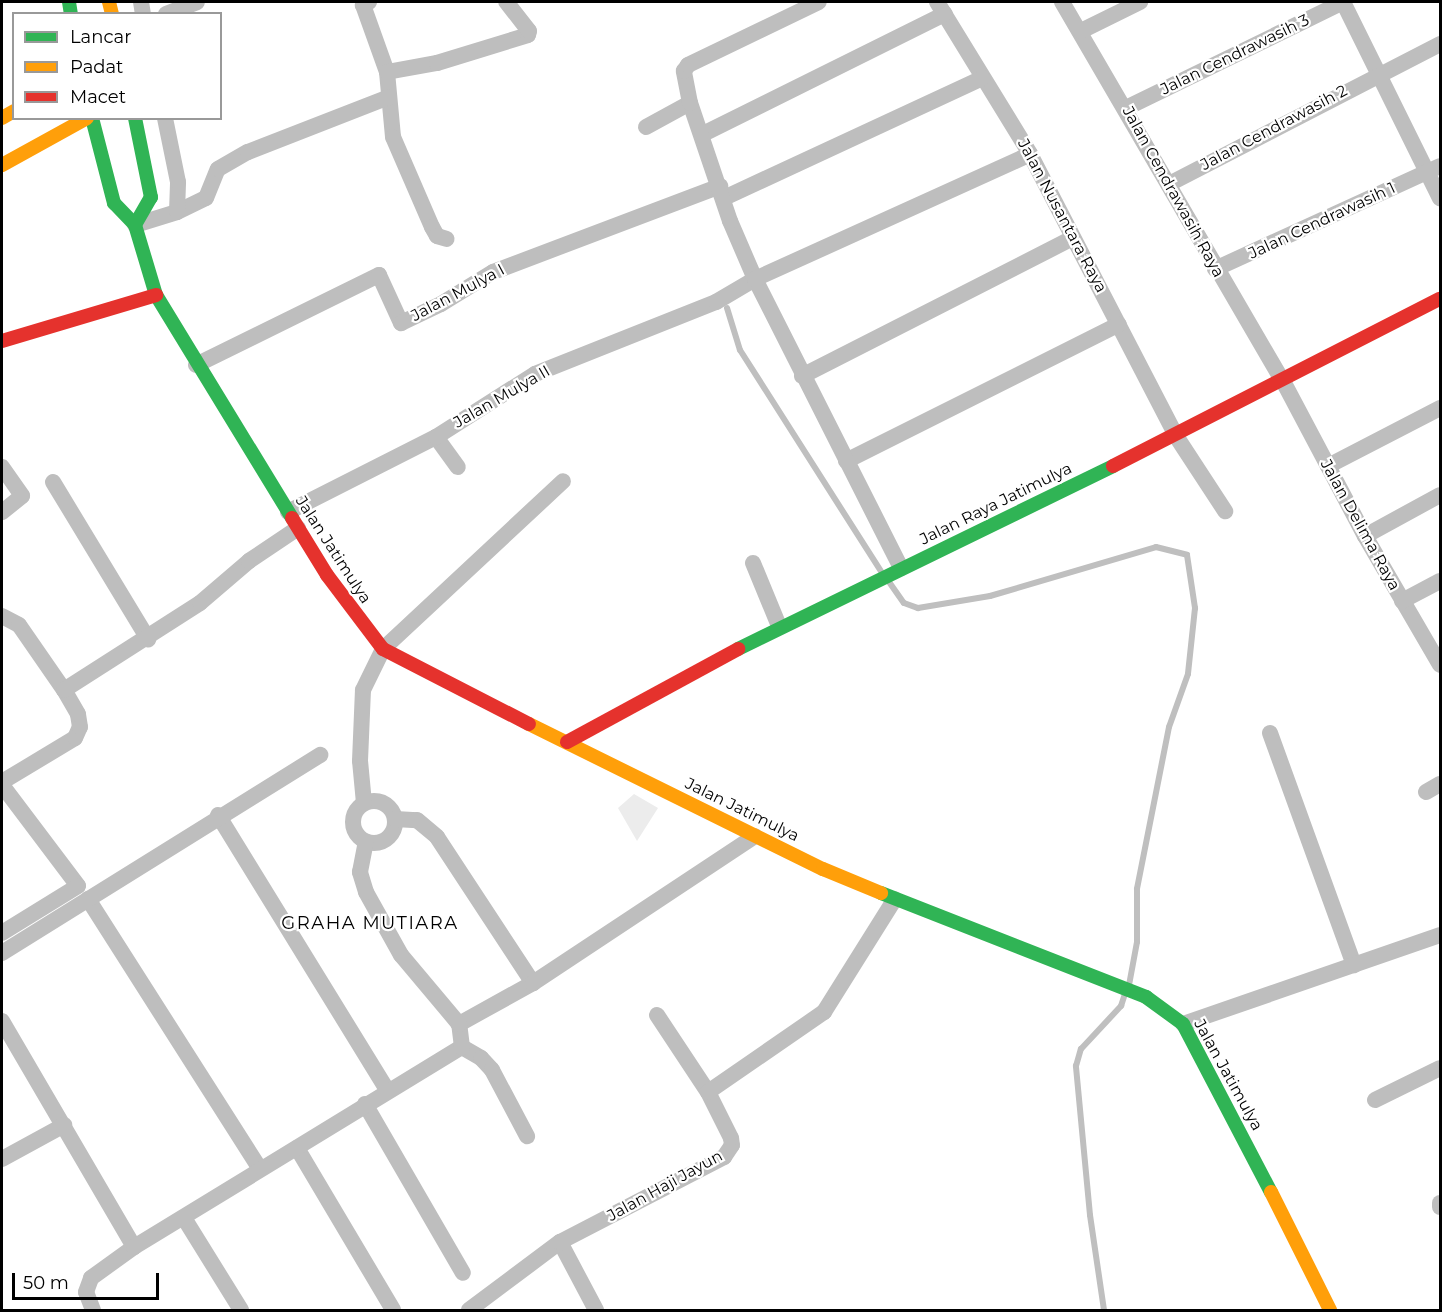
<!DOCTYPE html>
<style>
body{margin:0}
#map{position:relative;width:1442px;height:1312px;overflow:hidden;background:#fff;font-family:Montserrat,sans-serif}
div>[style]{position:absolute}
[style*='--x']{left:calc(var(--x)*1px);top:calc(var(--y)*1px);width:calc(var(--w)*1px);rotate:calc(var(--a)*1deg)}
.green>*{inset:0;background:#ececec}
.stream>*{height:6px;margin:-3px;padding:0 3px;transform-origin:3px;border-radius:3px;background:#bfbfbf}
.street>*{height:16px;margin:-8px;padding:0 8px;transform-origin:8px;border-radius:8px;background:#bebebe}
.street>.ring{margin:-8px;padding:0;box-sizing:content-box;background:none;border:16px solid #bebebe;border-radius:50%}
.fast>*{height:14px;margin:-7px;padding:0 7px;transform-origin:7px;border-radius:7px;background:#30b455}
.slow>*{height:14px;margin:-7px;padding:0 7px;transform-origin:7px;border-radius:7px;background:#ff9f0a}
.jam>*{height:14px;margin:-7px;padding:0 7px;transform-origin:7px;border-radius:7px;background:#e5322d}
span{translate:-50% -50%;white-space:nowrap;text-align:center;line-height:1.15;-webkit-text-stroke:4.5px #fff;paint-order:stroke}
.street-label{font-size:16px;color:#000}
.neighbourhood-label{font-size:18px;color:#000;letter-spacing:1.5px}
.frame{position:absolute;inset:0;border:3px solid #000;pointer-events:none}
.legend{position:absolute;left:12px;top:12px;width:210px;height:108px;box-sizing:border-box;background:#fff;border:2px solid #999;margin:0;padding:8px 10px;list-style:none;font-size:18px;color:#000}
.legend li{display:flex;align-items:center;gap:12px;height:30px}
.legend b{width:30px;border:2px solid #999}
.scale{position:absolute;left:12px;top:1273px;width:147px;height:27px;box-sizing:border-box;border:3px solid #000;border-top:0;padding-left:8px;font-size:18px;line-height:21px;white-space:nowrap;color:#000;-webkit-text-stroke:4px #fff;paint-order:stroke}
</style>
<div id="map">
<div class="green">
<div style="clip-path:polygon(634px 794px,658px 808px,637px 841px,618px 808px)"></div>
</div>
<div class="stream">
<div style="--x:727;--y:308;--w:44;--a:72.8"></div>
<div style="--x:740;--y:350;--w:262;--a:57.5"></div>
<div style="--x:887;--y:579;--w:29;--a:55"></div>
<div style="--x:904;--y:603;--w:15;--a:20"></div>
<div style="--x:918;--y:608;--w:73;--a:-9.5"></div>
<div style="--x:990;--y:596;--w:173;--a:-16.4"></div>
<div style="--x:1156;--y:547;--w:32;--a:14"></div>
<div style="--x:1187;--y:555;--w:54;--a:81.4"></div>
<div style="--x:1195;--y:608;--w:66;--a:96.1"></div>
<div style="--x:1188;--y:674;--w:56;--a:109.7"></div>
<div style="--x:1169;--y:727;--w:165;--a:101.2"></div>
<div style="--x:1137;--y:889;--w:53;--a:90"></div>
<div style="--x:1137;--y:942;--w:44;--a:100.5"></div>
<div style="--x:1104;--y:1310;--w:96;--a:-98.4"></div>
<div style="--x:1090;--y:1215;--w:150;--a:-95.4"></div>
<div style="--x:1076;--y:1066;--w:18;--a:-74"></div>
<div style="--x:1081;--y:1049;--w:59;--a:-47.1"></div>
<div style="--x:1121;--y:1006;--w:13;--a:-72"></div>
</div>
<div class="street">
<div style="--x:141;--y:2;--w:12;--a:81"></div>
<div style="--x:369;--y:2;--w:7;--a:153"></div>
<div style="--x:363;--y:5;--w:71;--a:70.3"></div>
<div style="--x:387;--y:72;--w:65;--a:84.7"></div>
<div style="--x:393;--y:137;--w:98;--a:66.6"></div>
<div style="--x:432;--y:227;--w:10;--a:61"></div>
<div style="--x:437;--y:236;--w:10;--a:17"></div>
<div style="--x:937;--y:2;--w:178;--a:58.5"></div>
<div style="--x:1030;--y:154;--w:318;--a:62.6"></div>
<div style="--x:1176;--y:436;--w:90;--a:56.8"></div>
<div style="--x:1062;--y:2;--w:441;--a:59.8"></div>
<div style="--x:1284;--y:383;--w:173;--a:62.1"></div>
<div style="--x:1365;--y:536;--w:149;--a:59.8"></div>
<div style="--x:1343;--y:2;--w:219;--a:63.7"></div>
<div style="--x:166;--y:14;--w:33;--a:-21"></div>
<div style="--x:1081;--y:31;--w:66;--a:-26.2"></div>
<div style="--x:387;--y:72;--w:51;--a:-10.2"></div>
<div style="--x:437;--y:63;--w:95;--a:-17.1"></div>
<div style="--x:528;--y:35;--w:4;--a:-76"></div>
<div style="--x:529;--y:31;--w:37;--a:-128"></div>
<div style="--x:1126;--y:108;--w:242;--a:-26"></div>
<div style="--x:646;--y:127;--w:50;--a:-28.6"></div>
<div style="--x:703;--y:134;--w:270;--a:-26.4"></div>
<div style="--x:1169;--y:184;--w:305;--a:-27.3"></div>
<div style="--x:724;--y:198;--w:285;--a:-24.9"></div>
<div style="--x:177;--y:212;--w:32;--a:-26"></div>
<div style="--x:206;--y:198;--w:31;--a:-68"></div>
<div style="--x:218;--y:169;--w:34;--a:-30"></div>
<div style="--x:248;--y:152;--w:151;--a:-21.3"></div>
<div style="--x:135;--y:225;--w:44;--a:-17.2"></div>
<div style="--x:177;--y:212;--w:30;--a:-88"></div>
<div style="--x:178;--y:182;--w:65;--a:-101.5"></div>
<div style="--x:1215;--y:269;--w:247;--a:-24.6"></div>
<div style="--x:196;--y:365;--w:204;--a:-26.2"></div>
<div style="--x:379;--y:275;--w:53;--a:65.4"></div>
<div style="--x:401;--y:323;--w:44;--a:-25.4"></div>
<div style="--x:441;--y:304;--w:61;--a:-31.6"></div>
<div style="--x:493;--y:272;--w:243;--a:-20.7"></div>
<div style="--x:802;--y:376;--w:304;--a:-27"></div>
<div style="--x:436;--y:437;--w:37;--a:54"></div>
<div style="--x:846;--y:461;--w:305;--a:-26.6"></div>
<div style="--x:1328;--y:466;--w:126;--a:-27.4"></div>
<div style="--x:2;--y:467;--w:35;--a:55"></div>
<div style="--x:22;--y:496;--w:26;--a:141"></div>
<div style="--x:53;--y:482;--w:184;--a:58.8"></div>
<div style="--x:288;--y:512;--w:166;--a:-26.9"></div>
<div style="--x:436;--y:437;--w:117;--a:-32.5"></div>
<div style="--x:535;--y:374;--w:195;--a:-21.7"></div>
<div style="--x:716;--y:302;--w:45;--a:-30.5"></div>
<div style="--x:755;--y:279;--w:63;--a:-113.3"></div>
<div style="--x:730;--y:221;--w:125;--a:-108.7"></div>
<div style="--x:690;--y:103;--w:33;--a:-101"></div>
<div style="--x:684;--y:71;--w:7;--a:-56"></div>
<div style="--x:688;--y:65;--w:145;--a:-25.7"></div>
<div style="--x:1365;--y:536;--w:85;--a:-28.7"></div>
<div style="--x:753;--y:563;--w:68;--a:67.6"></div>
<div style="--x:901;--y:568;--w:324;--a:-116.8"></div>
<div style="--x:755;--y:279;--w:302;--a:-24.4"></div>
<div style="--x:1402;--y:601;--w:43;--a:-27.8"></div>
<div style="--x:2;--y:616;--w:19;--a:28"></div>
<div style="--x:19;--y:625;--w:79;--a:55.3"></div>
<div style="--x:1270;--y:733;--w:247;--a:70.1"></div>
<div style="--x:2;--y:782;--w:85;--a:-31.1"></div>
<div style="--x:75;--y:738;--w:12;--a:-66"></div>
<div style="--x:80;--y:727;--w:13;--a:-99"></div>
<div style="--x:78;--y:714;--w:28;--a:-120"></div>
<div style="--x:64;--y:690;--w:161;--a:-32.6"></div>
<div style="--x:200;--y:603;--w:65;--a:-40.6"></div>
<div style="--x:249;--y:561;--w:59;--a:-34"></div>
<div style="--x:2;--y:785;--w:126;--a:53"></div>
<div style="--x:78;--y:886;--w:89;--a:148.3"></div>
<div style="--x:1426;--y:792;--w:16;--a:-30"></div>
<div class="ring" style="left:353px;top:801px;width:26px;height:26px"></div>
<div style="--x:364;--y:803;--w:42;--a:-95.4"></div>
<div style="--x:360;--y:761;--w:71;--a:-87.6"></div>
<div style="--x:363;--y:690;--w:46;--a:-64"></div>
<div style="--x:383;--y:649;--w:246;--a:-43"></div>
<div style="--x:218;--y:815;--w:324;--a:58.4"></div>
<div style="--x:395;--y:819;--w:22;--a:3"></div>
<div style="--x:417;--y:820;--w:26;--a:40"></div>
<div style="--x:437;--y:837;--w:175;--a:56.7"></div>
<div style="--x:533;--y:983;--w:85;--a:151"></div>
<div style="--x:88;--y:899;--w:320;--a:57.5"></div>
<div style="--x:2;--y:953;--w:375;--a:-31.9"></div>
<div style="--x:533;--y:983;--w:266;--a:-33.5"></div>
<div style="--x:657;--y:1015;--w:92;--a:56.5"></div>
<div style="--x:2;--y:1021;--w:262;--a:59.7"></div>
<div style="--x:1183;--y:1024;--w:272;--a:-19.1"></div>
<div style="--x:462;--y:1047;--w:22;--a:30"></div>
<div style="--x:481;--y:1058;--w:16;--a:47"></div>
<div style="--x:492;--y:1070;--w:75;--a:62.1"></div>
<div style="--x:1375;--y:1100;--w:72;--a:-26.2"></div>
<div style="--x:365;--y:1104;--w:195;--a:59.9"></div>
<div style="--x:297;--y:1148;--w:188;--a:59.3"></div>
<div style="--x:2;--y:1159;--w:71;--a:-28.7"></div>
<div style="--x:1440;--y:1203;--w:4;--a:90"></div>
<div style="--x:184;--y:1218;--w:108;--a:58.2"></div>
<div style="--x:560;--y:1242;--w:77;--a:62.1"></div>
<div style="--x:93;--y:1310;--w:19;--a:-111"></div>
<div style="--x:86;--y:1292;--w:15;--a:-70"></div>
<div style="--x:91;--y:1278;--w:53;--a:-35.8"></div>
<div style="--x:134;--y:1247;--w:384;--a:-31.4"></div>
<div style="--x:462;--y:1047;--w:23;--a:-97"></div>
<div style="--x:459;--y:1024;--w:90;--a:-130"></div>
<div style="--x:401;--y:955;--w:72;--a:-119.1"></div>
<div style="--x:366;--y:892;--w:21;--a:-107"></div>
<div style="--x:360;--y:872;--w:31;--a:-79"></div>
<div style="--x:469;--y:1310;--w:114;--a:-36.8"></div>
<div style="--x:560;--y:1242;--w:185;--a:-27.4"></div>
<div style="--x:724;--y:1157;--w:14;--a:-56"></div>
<div style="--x:732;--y:1145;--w:7;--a:-98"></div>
<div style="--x:731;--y:1138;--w:51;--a:-116.6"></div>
<div style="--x:708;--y:1092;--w:141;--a:-34.6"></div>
<div style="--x:824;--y:1012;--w:133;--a:-57.9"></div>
</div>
<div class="fast">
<div style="--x:69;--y:2;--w:12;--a:81"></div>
<div style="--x:92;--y:118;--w:88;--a:75.5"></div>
<div style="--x:114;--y:203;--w:30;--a:46"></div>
<div style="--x:135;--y:225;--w:73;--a:73.3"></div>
<div style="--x:156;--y:295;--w:261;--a:58.6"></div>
<div style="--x:135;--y:118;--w:81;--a:78.6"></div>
<div style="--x:151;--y:197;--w:32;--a:120"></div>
<div style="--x:738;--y:649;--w:417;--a:-26"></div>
<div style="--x:881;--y:893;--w:285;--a:21.4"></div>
<div style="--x:1146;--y:997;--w:46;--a:36.1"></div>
<div style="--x:1183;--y:1024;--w:190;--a:62.4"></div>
</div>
<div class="slow">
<div style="--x:109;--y:2;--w:12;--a:76"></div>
<div style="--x:2;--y:118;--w:14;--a:-30"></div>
<div style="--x:2;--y:165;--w:97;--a:-28.9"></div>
<div style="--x:529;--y:724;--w:328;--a:26.3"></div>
<div style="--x:823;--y:869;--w:63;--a:22.5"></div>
<div style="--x:1271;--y:1192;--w:132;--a:63.4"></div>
</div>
<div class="jam">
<div style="--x:2;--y:341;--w:161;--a:-16.6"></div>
<div style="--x:1113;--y:466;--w:367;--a:-27.1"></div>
<div style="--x:292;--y:518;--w:67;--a:58.4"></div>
<div style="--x:327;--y:575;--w:93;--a:52.9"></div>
<div style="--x:383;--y:649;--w:164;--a:27.2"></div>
<div style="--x:567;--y:742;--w:195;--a:-28.5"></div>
</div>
<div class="street-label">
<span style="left:1235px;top:55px;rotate:-26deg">Jalan Cendrawasih 3</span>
<span style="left:1274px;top:128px;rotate:-28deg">Jalan Cendrawasih 2</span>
<span style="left:1173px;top:192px;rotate:61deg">Jalan Cendrawasih Raya</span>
<span style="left:1062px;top:216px;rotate:62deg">Jalan Nusantara Raya</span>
<span style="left:1322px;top:221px;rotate:-25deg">Jalan Cendrawasih 1</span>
<span style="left:458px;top:293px;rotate:-28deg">Jalan Mulya I</span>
<span style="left:502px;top:397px;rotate:-30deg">Jalan Mulya II</span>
<span style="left:996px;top:504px;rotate:-26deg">Jalan Raya Jatimulya</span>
<span style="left:1360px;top:525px;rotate:61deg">Jalan Delima Raya</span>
<span style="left:333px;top:550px;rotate:57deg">Jalan Jatimulya</span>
<span style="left:742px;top:810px;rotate:26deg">Jalan Jatimulya</span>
<span style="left:1228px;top:1075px;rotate:61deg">Jalan Jatimulya</span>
<span style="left:665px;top:1186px;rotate:-29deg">Jalan Haji Jayun</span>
</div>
<div class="neighbourhood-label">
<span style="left:370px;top:923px">GRAHA MUTIARA</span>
</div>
<div class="frame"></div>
<ul class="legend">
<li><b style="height:8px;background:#30b455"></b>Lancar</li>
<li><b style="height:8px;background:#ff9f0a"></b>Padat</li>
<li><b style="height:8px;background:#e5322d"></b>Macet</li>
</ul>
<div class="scale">50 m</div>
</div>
